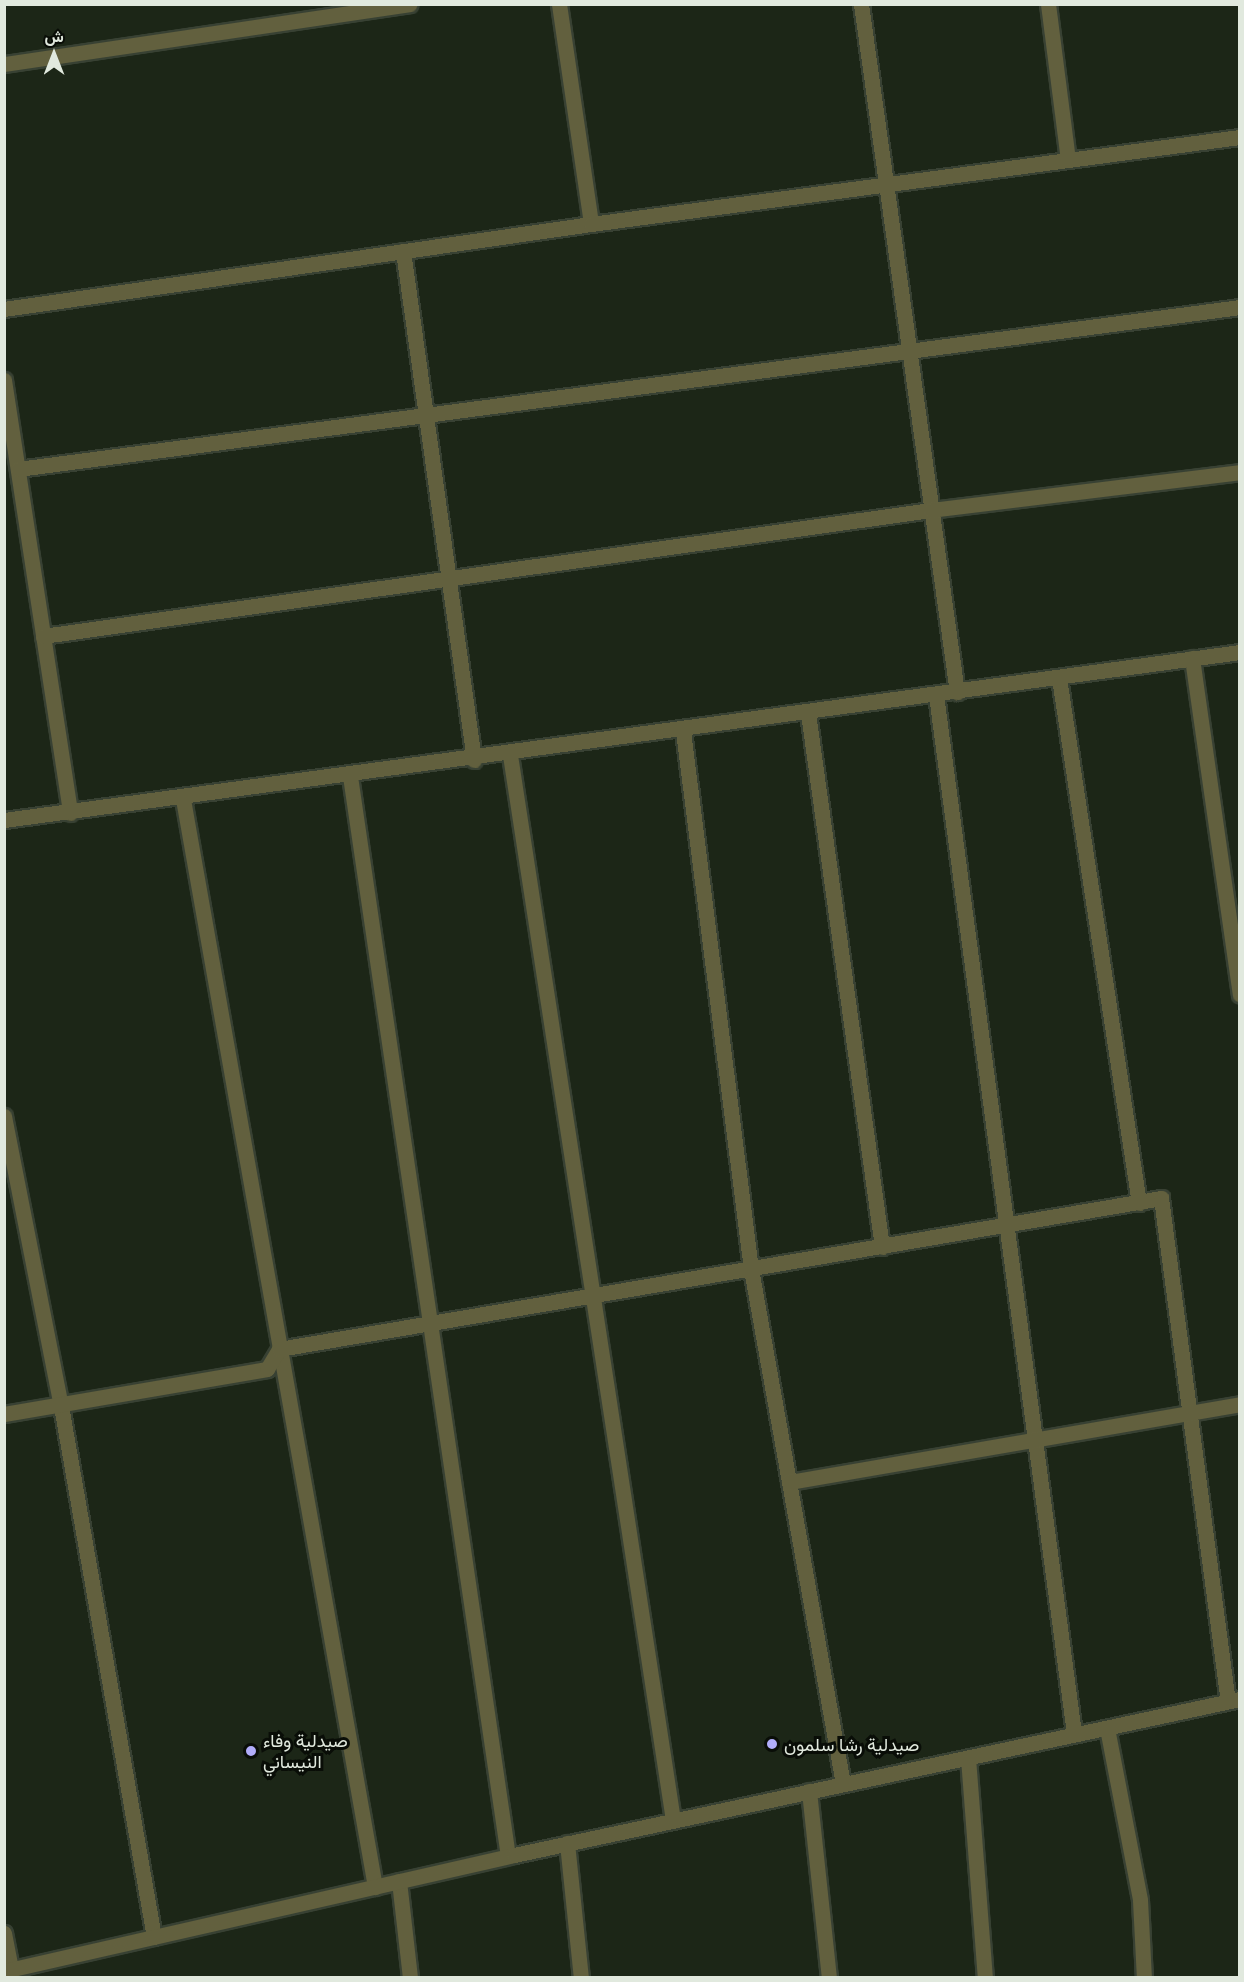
<!DOCTYPE html>
<meta charset="utf-8">
<style>
body{margin:0}
#map{position:relative;width:1244px;height:1982px;overflow:hidden;background:#1c2617;font-family:"Golos Text",Vazirmatn,sans-serif}
div>[style]{position:absolute}
[style*='--x']{left:calc(var(--x)*1px);top:calc(var(--y)*1px);width:calc(var(--w)*1px);rotate:calc(var(--a)*1deg)}
.roads{filter:drop-shadow(2px 0 #384133) drop-shadow(-2px 0 #384133) drop-shadow(0 2px #384133) drop-shadow(0 -2px #384133)}
.minor>*{height:15px;margin:-7.5px;padding:0 7.5px;transform-origin:7.5px;border-radius:7.5px;background:#62603e}
.dots>*{width:16px;height:16px;translate:-50% -50%;box-sizing:border-box;border:3px solid #090d07;border-radius:50%}
span{translate:-50% -50%;white-space:nowrap;text-align:center;line-height:1.15;-webkit-text-stroke:6px #090d07;paint-order:stroke}
.poi-label{font-size:18px;color:#e1e9de}
.left{translate:0 -50%;text-align:left}
.frame{position:absolute;inset:0;border:6px solid #e1e9de;pointer-events:none}
.north{position:absolute;left:24px;top:24px;width:60px;height:60px;-webkit-text-stroke:4px #090d07;paint-order:stroke;rotate:0deg;font-size:16px;font-weight:700;line-height:24px;text-align:center;color:#e1e9de}
.north::after{content:'';display:block;margin:auto;width:21px;height:27px;background:#e1e9de;clip-path:polygon(50% 0,100% 100%,50% 72%,0 100%)}
</style>
<div id="map">
<div class="roads">
<div class="minor">
<div style="--x:559;--y:4;--w:222;--a:81.7"></div>
<div style="--x:861;--y:4;--w:695;--a:82.06"></div>
<div style="--x:1048;--y:4;--w:157;--a:82.7"></div>
<div style="--x:4;--y:64;--w:410;--a:-8.4"></div>
<div style="--x:403;--y:251;--w:514;--a:82.06"></div>
<div style="--x:4;--y:309;--w:593;--a:-8.24"></div>
<div style="--x:591;--y:224;--w:655;--a:-7.64"></div>
<div style="--x:4;--y:380;--w:438;--a:81.3"></div>
<div style="--x:18;--y:469;--w:1233;--a:-7.55"></div>
<div style="--x:43;--y:636;--w:897;--a:-8.08"></div>
<div style="--x:931;--y:510;--w:311;--a:-7"></div>
<div style="--x:1192;--y:658;--w:340;--a:81.9"></div>
<div style="--x:1059;--y:678;--w:531;--a:81.34"></div>
<div style="--x:936;--y:695;--w:1048;--a:82.43"></div>
<div style="--x:808;--y:713;--w:539;--a:82.11"></div>
<div style="--x:683;--y:731;--w:542;--a:82.8"></div>
<div style="--x:751;--y:1269;--w:523;--a:79.87"></div>
<div style="--x:510;--y:755;--w:1077;--a:81.3"></div>
<div style="--x:350;--y:776;--w:1091;--a:81.68"></div>
<div style="--x:183;--y:799;--w:1105;--a:79.99"></div>
<div style="--x:4;--y:820;--w:1247;--a:-7.74"></div>
<div style="--x:4;--y:1116;--w:296;--a:78.9"></div>
<div style="--x:61;--y:1406;--w:539;--a:80.07"></div>
<div style="--x:4;--y:1414;--w:267;--a:-9.7"></div>
<div style="--x:267;--y:1369;--w:23;--a:-59"></div>
<div style="--x:279;--y:1349;--w:895;--a:-9.71"></div>
<div style="--x:1161;--y:1198;--w:508;--a:82.43"></div>
<div style="--x:789;--y:1482;--w:458;--a:-9.8"></div>
<div style="--x:1107;--y:1728;--w:175;--a:79.1"></div>
<div style="--x:1140;--y:1900;--w:78;--a:87.1"></div>
<div style="--x:968;--y:1758;--w:221;--a:85.6"></div>
<div style="--x:809;--y:1791;--w:188;--a:83.9"></div>
<div style="--x:567;--y:1843;--w:136;--a:84.1"></div>
<div style="--x:399;--y:1881;--w:98;--a:83.5"></div>
<div style="--x:4;--y:1933;--w:38;--a:79"></div>
<div style="--x:4;--y:1971;--w:523;--a:-12.81"></div>
<div style="--x:514;--y:1855;--w:743;--a:-12.13"></div>
</div>
</div>
<div class="dots">
<div style="left:772px;top:1744px;background:#b1adfa"></div>
<div style="left:251px;top:1751px;background:#b1adfa"></div>
</div>
<div class="poi-label">
<span class="left" style="left:263px;top:1751px">صيدلية وفاء<br>النيساني</span>
<span class="left" style="left:784px;top:1744px">صيدلية رشا سلمون</span>
</div>
<div class="frame"></div>
<div class="north">ش</div>
</div>
